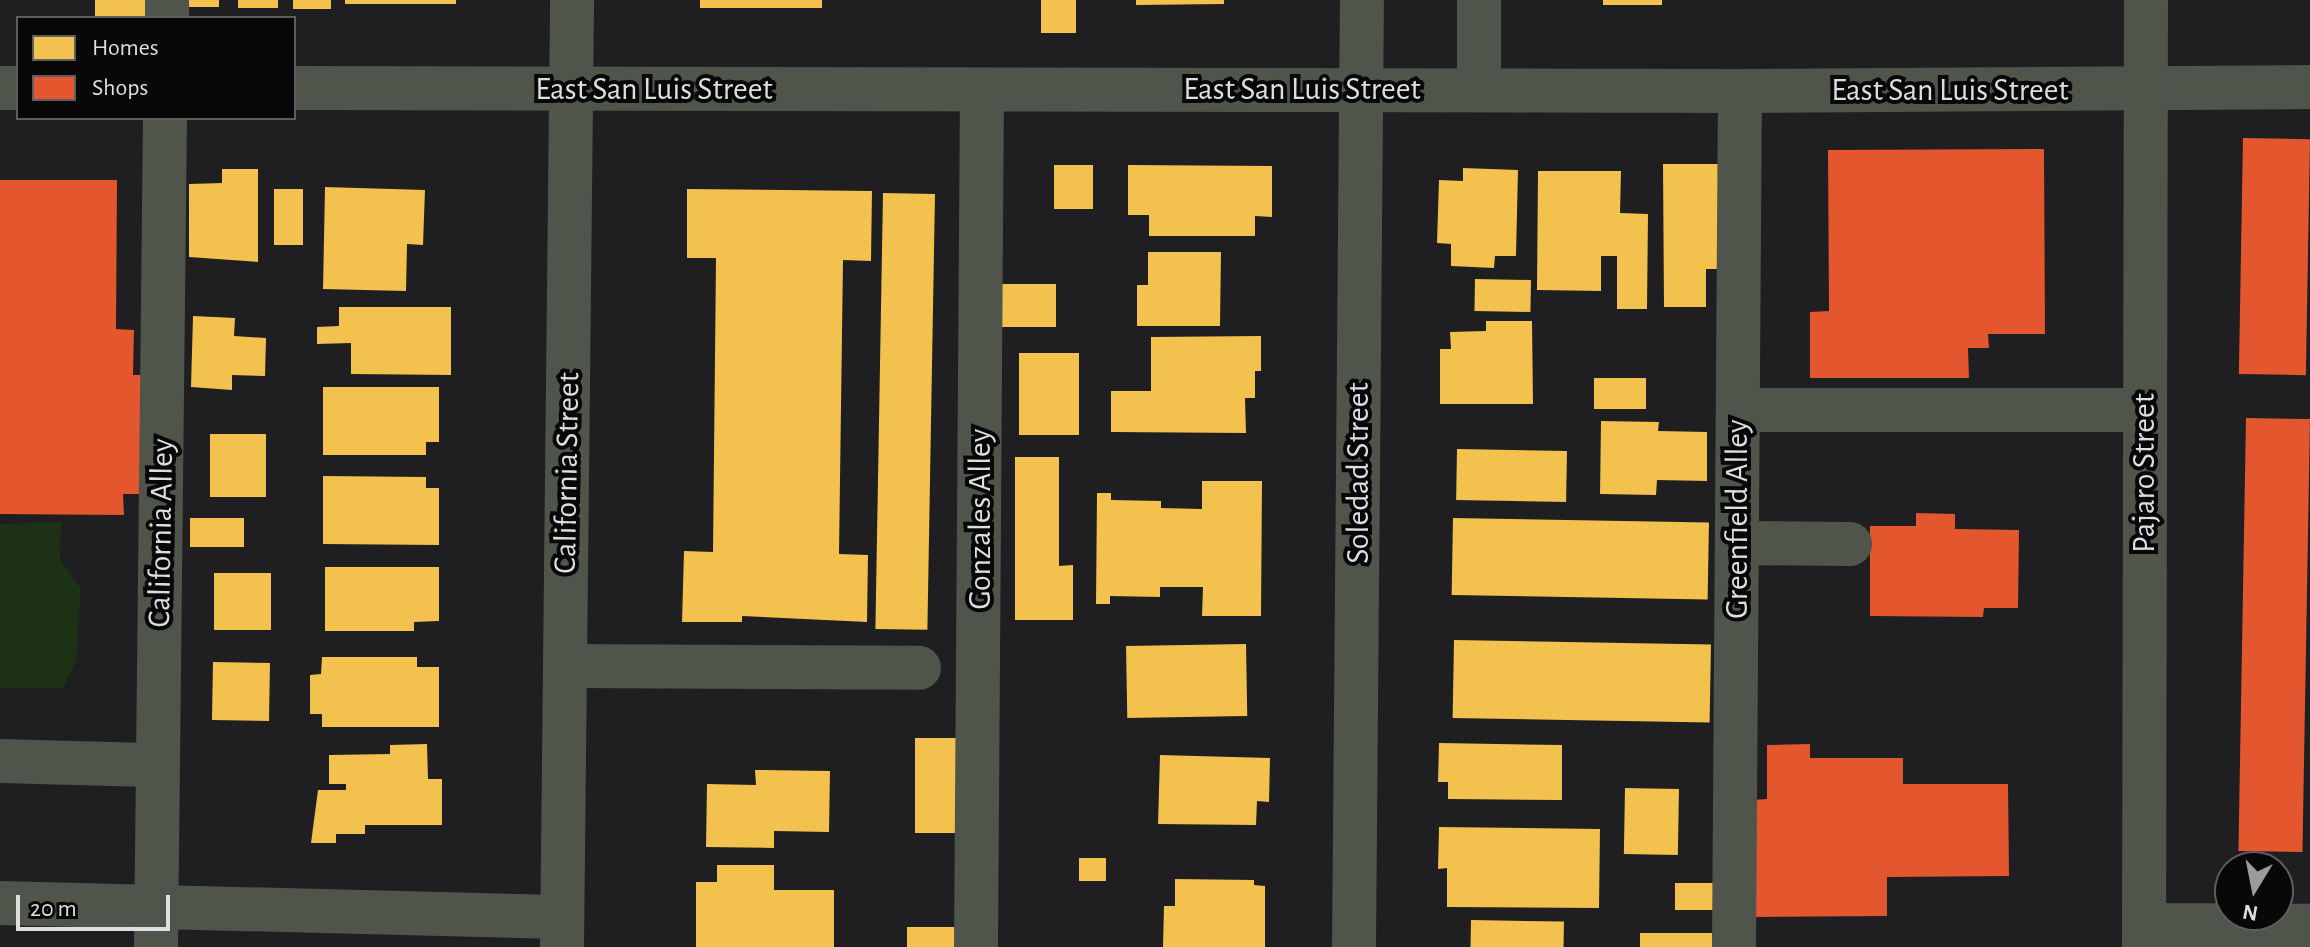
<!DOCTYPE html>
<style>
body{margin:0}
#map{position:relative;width:2310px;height:947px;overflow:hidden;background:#1f1e20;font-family:"Alegreya Sans",sans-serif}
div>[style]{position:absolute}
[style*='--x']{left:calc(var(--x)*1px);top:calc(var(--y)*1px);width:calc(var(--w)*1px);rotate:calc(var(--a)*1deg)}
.green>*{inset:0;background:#1d3214}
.homes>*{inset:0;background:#f2c14e;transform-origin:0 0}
.shops>*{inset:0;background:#e4572e;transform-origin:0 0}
.minor>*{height:44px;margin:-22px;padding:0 22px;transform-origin:22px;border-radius:22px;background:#4f554b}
span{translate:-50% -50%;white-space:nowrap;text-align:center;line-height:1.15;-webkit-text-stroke:8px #080809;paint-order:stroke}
.street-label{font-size:32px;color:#dedddf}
.legend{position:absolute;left:16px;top:16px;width:280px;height:104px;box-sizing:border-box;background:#080809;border:2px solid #5e5d5f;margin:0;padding:10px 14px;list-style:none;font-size:24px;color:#dedddf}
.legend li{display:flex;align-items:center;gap:16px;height:40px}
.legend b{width:40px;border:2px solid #5e5d5f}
.north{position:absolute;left:2214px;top:851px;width:80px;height:80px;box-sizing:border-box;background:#080809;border:2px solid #5e5d5f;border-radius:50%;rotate:190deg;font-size:22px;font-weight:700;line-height:32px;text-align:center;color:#dedddf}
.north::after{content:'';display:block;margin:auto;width:28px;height:36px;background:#9b9a9c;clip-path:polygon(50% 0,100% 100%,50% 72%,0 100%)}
.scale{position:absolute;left:16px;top:895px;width:154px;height:36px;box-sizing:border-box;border:4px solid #dedddf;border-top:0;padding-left:10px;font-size:24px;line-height:28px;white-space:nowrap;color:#dedddf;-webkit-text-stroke:6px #080809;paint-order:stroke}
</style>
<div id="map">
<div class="green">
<div style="clip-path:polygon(61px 522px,60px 559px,81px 589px,76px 661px,63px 688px,0 688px,0 524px)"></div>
</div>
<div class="homes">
<div style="left:95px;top:0;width:53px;height:18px"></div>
<div style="left:185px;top:0;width:34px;height:7px"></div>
<div style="left:238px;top:0;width:40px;height:8px"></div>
<div style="left:293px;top:0;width:38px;height:9px"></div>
<div style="left:345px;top:0;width:111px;height:4px"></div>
<div style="left:700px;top:0;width:122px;height:8px"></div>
<div style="left:1041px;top:0;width:35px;height:33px"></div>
<div style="clip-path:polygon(1136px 0,1224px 0,1224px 4px,1136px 5px)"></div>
<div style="left:1603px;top:0;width:59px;height:5px"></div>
<div style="clip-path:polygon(1663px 164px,1723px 164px,1723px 269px,1706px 269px,1706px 307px,1664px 307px)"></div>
<div style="left:1054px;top:165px;width:39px;height:44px"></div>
<div style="clip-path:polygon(1128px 165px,1272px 166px,1272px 217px,1255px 216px,1255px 236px,1149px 236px,1149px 215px,1128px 215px)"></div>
<div style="clip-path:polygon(1463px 168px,1518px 170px,1516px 256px,1495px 256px,1494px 268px,1451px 266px,1451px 244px,1437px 243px,1439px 180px,1463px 181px)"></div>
<div style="clip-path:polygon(222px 169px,258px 169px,258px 262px,189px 257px,189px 184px,222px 183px)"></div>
<div style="clip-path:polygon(1538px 171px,1621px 171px,1620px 213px,1648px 214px,1647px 309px,1617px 309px,1617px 256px,1601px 256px,1601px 291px,1537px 290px)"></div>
<div style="clip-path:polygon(325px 187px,425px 190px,423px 245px,407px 244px,406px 291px,323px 289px)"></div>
<div style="left:274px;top:189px;width:29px;height:56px"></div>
<div style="clip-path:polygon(687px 189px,872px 191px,871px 261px,843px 260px,839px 554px,868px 555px,867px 622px,742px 616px,742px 622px,682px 622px,684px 551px,713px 552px,716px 258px,687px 258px)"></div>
<div style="left:883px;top:193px;width:52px;height:436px;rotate:1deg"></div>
<div style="clip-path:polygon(1148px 252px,1221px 252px,1220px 326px,1137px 326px,1137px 285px,1148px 285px)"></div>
<div style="left:1475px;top:279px;width:56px;height:32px;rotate:1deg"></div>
<div style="left:1056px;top:284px;width:43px;height:56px;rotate:90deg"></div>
<div style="clip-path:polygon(339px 307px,451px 307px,451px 375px,351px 374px,351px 343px,317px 344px,317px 327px,339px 326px)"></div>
<div style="clip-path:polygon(193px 316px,235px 318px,234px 336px,266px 338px,265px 376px,232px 375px,232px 390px,191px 387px)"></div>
<div style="clip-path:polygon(1486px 321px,1532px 321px,1533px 404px,1440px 404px,1440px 349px,1451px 349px,1450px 332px,1486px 331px)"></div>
<div style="clip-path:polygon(1261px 336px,1261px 371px,1255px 371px,1255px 398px,1245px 398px,1246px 433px,1111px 432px,1111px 391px,1151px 391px,1151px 337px)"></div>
<div style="left:1019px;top:353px;width:60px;height:82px"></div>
<div style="left:1594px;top:378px;width:52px;height:31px"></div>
<div style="clip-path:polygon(323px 387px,439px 387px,439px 442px,426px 442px,426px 455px,323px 455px)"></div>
<div style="clip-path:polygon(1601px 421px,1659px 422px,1658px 431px,1707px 432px,1707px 481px,1657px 480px,1656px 495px,1600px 494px)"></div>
<div style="left:210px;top:434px;width:56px;height:63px"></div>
<div style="left:1457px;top:449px;width:110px;height:51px;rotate:1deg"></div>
<div style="clip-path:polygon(1015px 457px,1059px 457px,1059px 566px,1073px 565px,1073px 620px,1015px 620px)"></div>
<div style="clip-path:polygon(323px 476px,426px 477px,426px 488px,439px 488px,439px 545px,323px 544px)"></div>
<div style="clip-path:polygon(1202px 481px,1262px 481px,1261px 616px,1202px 616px,1203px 587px,1160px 587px,1160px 597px,1110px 596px,1110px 604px,1096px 604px,1097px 493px,1111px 493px,1111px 500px,1161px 501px,1161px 508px,1202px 509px)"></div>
<div style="left:190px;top:518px;width:54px;height:29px"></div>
<div style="left:1453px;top:518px;width:256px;height:77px;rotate:1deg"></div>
<div style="clip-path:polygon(325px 567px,439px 567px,439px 621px,414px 622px,414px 631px,325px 631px)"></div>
<div style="left:214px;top:573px;width:57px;height:57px"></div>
<div style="left:1454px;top:640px;width:257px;height:78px;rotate:1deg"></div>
<div style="left:1246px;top:644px;width:72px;height:120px;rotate:89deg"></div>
<div style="clip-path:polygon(322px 657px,417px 657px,417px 667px,439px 667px,439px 727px,322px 727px,322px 714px,310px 714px,310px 675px,321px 674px)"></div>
<div style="left:213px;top:662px;width:57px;height:58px;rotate:1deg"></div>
<div style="left:915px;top:738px;width:45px;height:95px"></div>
<div style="clip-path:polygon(1439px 743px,1562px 745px,1562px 800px,1448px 799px,1448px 782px,1438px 782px)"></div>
<div style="clip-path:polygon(427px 744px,428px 779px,442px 779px,442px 825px,365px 825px,365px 834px,336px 834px,336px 843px,311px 843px,318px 790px,346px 790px,346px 784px,329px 784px,329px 755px,390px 754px,390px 745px)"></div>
<div style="clip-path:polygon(1160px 755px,1270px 758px,1269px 802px,1257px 801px,1256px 825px,1158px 824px)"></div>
<div style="clip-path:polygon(755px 770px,830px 771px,829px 832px,774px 831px,774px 848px,706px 847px,707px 784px,756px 785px)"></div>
<div style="left:1625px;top:788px;width:54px;height:66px;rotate:1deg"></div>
<div style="clip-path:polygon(1439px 827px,1600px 829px,1599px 908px,1447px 907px,1447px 868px,1438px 869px)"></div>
<div style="left:1079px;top:858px;width:27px;height:23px"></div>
<div style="clip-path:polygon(717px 865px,774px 865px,774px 890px,834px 890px,834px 947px,696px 947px,696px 882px,717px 882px)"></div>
<div style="clip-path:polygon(1175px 879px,1254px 880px,1254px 885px,1265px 886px,1265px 947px,1163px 947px,1164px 906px,1175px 906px)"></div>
<div style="left:1675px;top:883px;width:39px;height:27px"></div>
<div style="left:1471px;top:920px;width:93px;height:27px;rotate:1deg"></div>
<div style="left:958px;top:927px;width:20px;height:51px;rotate:90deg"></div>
<div style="left:1640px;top:933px;width:72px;height:14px"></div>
</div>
<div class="shops">
<div style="left:2243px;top:138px;width:67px;height:236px;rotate:1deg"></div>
<div style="clip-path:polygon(2044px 149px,2045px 334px,1988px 334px,1989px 348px,1968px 348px,1969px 378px,1810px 378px,1810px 312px,1829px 311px,1828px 150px)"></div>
<div style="clip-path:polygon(0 180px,117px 180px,116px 329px,134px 330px,133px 375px,157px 375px,155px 494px,123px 494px,124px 515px,0 514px)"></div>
<div style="left:2246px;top:418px;width:64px;height:433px;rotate:1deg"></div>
<div style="clip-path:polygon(1916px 513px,1955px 514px,1955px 529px,2019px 530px,2018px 608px,1984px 608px,1983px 617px,1870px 616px,1870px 526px,1916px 526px)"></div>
<div style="clip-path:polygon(1810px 744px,1810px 758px,1903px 758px,1903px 784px,2008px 784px,2009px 876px,1887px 877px,1887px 916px,1751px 917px,1751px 800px,1767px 799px,1767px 745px)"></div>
</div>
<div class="minor">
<div style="--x:167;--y:0;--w:18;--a:90"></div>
<div style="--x:1479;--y:0;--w:89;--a:90"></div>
<div style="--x:0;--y:88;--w:18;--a:0"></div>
<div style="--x:294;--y:88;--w:1446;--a:0.12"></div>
<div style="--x:1740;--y:91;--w:570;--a:-0.4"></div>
<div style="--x:1738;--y:410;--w:406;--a:0"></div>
<div style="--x:1737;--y:543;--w:113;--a:0.5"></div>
<div style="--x:565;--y:666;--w:354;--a:0.3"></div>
<div style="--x:0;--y:761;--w:158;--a:1.5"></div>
<div style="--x:0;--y:903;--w:562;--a:1.43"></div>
<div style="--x:2144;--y:925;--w:166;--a:0.3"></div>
<div style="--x:156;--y:947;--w:829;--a:-89.38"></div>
<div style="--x:562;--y:947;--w:947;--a:-89.39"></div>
<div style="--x:976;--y:947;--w:856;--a:-89.6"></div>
<div style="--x:1354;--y:947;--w:947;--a:-89.52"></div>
<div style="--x:1734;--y:947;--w:856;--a:-89.6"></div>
<div style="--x:2144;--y:947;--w:947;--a:-89.88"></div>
</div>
<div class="street-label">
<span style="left:654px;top:89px">East San Luis Street</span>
<span style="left:1302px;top:89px">East San Luis Street</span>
<span style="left:1950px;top:90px">East San Luis Street</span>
<span style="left:567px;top:473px;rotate:-89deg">California Street</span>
<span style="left:1358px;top:473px;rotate:-90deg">Soledad Street</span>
<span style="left:2144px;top:473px;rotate:-90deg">Pajaro Street</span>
<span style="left:980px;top:519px;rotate:-90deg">Gonzales Alley</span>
<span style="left:1737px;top:519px;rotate:-90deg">Greenfield Alley</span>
<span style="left:161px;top:533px;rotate:-89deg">California Alley</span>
</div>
<ul class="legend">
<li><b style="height:22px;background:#f2c14e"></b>Homes</li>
<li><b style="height:22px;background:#e4572e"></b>Shops</li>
</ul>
<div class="north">N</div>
<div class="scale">20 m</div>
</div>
